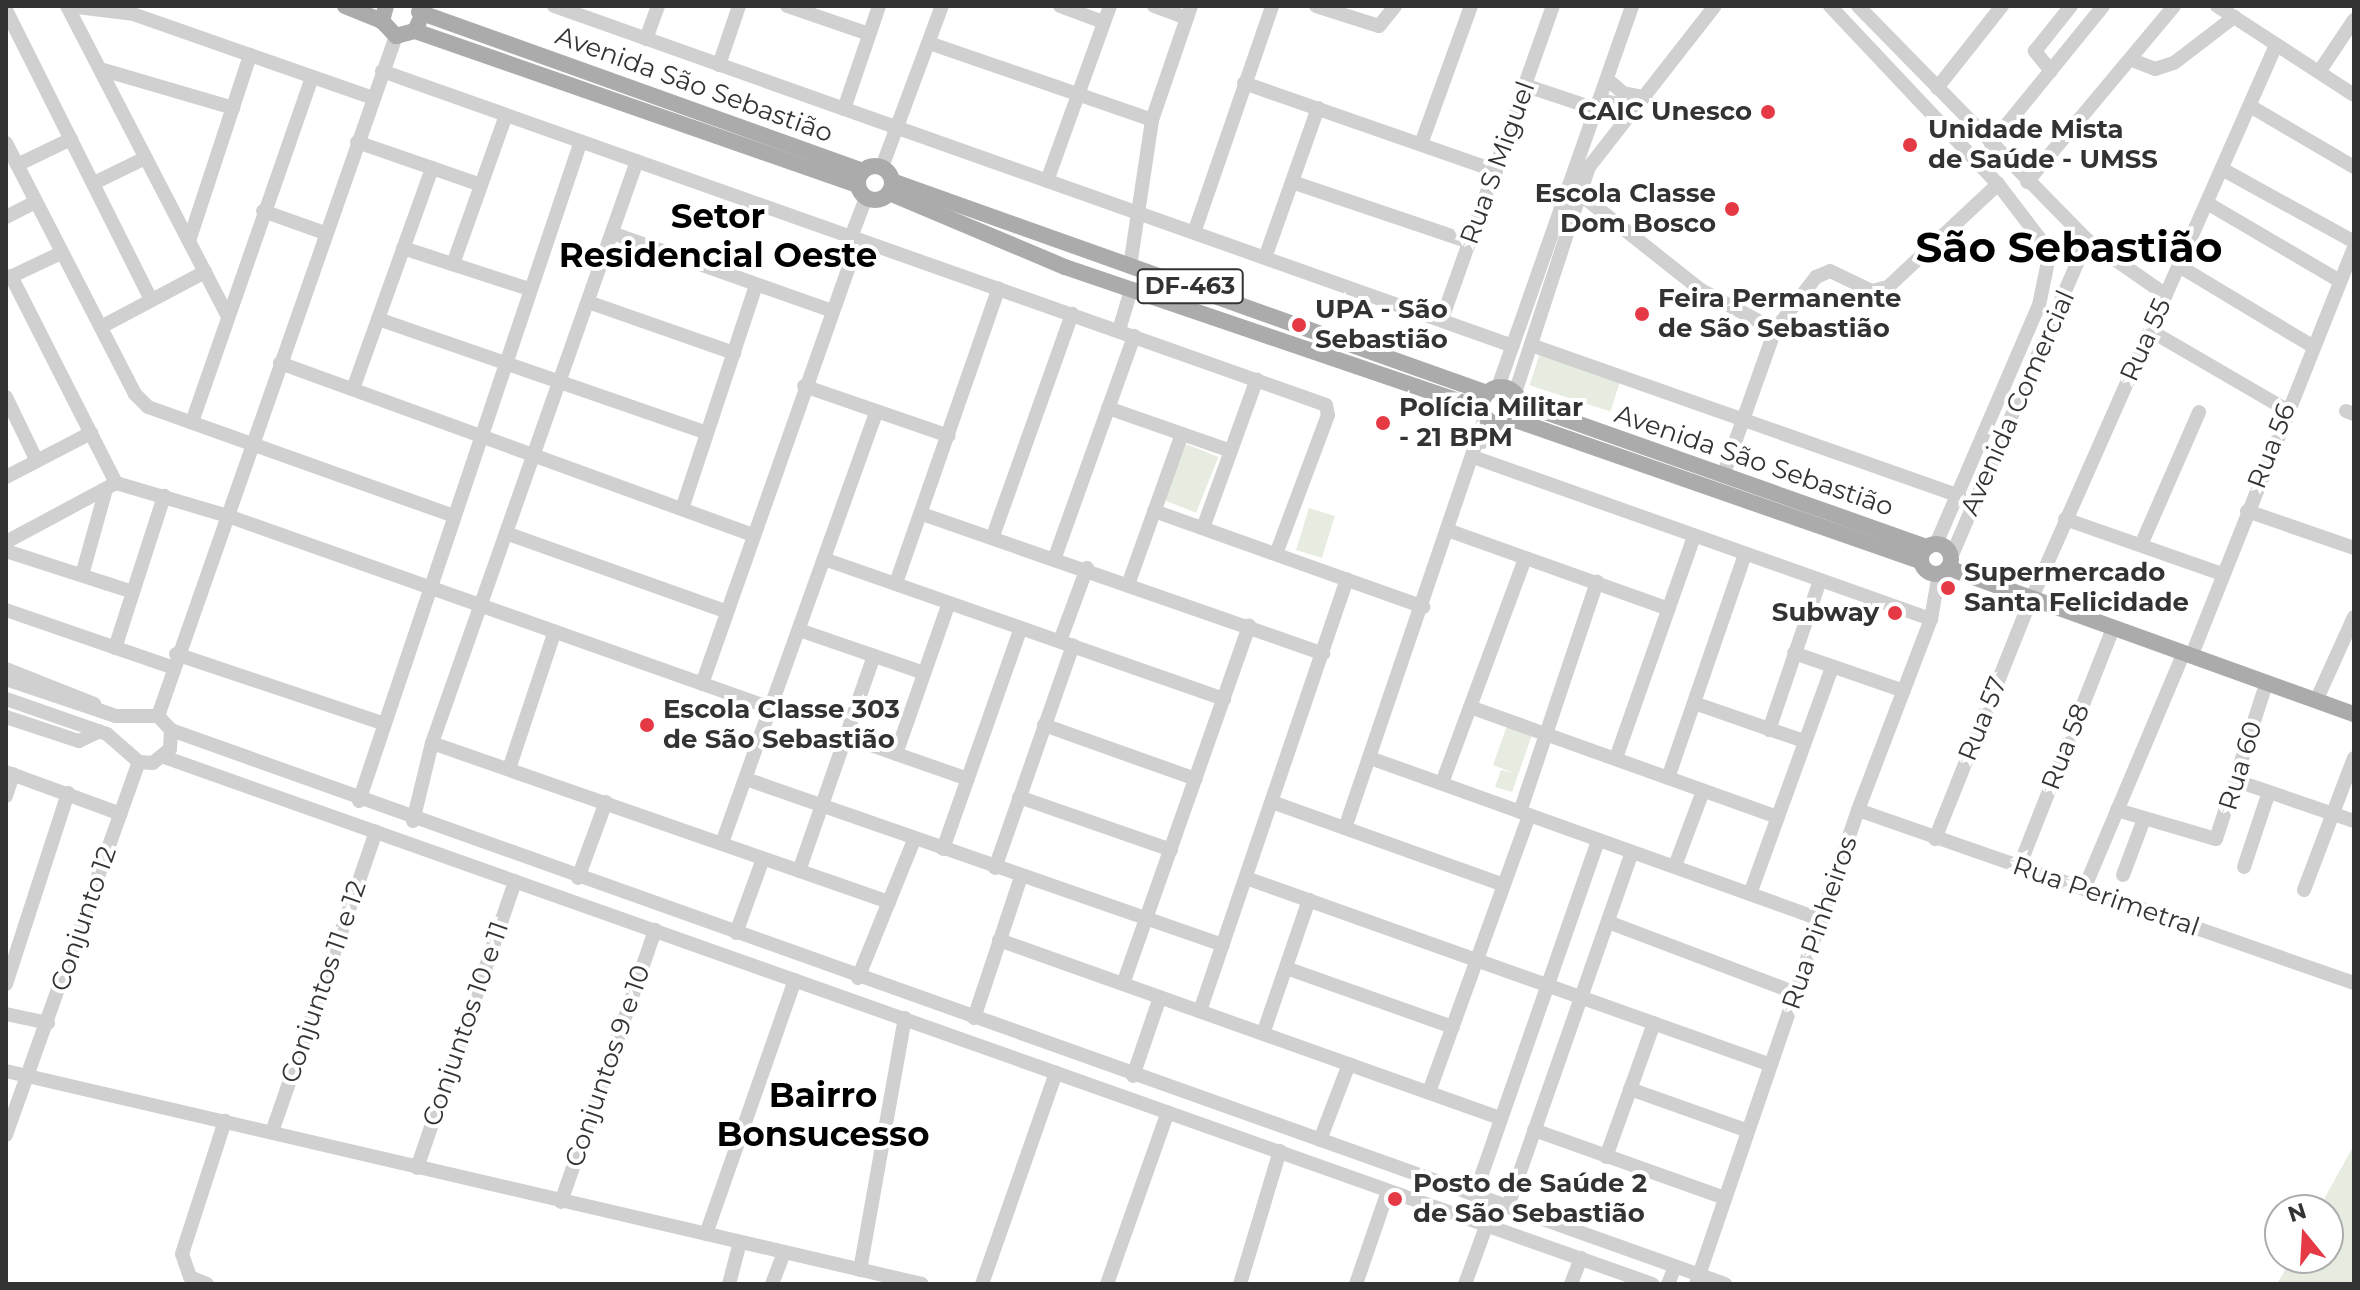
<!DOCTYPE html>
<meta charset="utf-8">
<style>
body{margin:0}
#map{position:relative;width:2360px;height:1290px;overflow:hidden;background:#fff;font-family:Montserrat,sans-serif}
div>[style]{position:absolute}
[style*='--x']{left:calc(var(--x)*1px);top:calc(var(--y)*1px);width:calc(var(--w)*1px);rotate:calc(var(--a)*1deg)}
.green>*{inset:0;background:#e6ecdf;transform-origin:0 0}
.minor>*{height:14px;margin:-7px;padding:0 7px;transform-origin:7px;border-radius:7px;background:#d0d0d0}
.major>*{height:16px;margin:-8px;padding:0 8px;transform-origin:8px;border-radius:8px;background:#ababab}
.major>.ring{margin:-8px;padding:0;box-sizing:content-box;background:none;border:16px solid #ababab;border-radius:50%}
.dots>*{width:22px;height:22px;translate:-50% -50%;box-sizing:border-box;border:4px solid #fff;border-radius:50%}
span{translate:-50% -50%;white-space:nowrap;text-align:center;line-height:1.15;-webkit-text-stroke:8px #fff;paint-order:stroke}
.shield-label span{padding:2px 6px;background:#fff;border:2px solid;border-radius:6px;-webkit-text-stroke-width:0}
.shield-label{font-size:24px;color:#333;font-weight:700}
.street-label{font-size:26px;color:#333}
.poi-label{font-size:26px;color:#333;font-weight:700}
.right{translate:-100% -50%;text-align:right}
.left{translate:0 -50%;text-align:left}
.district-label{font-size:34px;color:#000;font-weight:700}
.town-label{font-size:42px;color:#000;font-weight:700}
.frame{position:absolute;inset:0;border:8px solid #333;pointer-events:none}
.north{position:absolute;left:2264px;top:1194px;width:80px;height:80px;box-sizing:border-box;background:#fff;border:2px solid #adadad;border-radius:50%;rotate:342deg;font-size:22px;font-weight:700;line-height:32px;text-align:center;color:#333}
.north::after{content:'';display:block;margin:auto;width:28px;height:36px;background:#e63946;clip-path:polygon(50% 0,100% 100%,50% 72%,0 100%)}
</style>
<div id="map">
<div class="green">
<div style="left:1540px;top:353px;width:85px;height:34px;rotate:18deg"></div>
<div style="left:1186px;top:444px;width:35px;height:60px;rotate:22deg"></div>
<div style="left:1309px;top:508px;width:27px;height:44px;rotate:17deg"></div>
<div style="clip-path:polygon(1507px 726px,1532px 735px,1512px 792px,1495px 787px,1501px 770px,1514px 773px,1493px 765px)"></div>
<div style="clip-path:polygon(2354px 1145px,2354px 1284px,2277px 1284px,2292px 1258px,2328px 1258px,2328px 1210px,2318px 1210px)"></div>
</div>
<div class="minor">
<div style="--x:67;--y:6;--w:346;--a:62.6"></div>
<div style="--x:69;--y:6;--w:64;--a:7.1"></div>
<div style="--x:133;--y:14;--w:254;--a:19.3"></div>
<div style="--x:554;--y:6;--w:1017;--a:19.52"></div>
<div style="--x:787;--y:6;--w:87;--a:18.9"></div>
<div style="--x:1060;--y:6;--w:46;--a:20.4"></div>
<div style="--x:1154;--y:6;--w:35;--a:20"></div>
<div style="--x:1316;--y:6;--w:66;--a:17.6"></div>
<div style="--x:1379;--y:26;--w:26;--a:-51"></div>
<div style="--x:1830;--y:6;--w:245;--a:46.7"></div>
<div style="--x:1998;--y:184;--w:86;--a:52.6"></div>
<div style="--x:2050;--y:252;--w:54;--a:101.7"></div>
<div style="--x:2039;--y:305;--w:260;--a:113.3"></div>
<div style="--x:1858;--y:6;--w:327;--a:45.6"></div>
<div style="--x:2087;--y:240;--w:345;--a:113.2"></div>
<div style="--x:2217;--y:6;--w:163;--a:33"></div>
<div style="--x:6;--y:10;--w:323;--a:63.4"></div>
<div style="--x:646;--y:39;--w:35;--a:-70"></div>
<div style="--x:929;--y:43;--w:236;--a:19"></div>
<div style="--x:2132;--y:60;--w:25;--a:21"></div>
<div style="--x:2155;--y:69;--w:20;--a:-18"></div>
<div style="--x:2174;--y:63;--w:76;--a:-37.5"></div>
<div style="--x:719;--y:65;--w:62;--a:-71.3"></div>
<div style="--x:100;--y:69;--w:139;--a:16.3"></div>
<div style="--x:382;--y:71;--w:1001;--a:19.48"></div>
<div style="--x:1326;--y:405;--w:10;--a:79"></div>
<div style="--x:1328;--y:415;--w:148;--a:110.5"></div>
<div style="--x:2051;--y:71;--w:26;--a:-129"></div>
<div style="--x:2035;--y:51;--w:58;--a:-51.3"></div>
<div style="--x:2319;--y:72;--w:63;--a:-56.1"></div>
<div style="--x:1607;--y:79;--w:21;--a:41"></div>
<div style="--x:1623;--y:93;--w:20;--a:11"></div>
<div style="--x:1244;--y:83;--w:267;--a:19.2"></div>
<div style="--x:1527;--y:86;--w:73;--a:18.4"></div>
<div style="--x:1937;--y:88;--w:105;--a:-51.6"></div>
<div style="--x:1599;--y:100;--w:15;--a:11"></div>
<div style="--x:1614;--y:103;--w:19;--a:51"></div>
<div style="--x:2250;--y:106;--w:121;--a:30.4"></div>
<div style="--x:844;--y:109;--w:109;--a:-71.2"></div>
<div style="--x:357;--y:142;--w:131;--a:19.1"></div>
<div style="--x:6;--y:143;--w:282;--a:62.8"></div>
<div style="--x:135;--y:394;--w:18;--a:45"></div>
<div style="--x:148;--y:407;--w:325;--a:19.6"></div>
<div style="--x:1421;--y:144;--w:147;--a:-70.1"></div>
<div style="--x:1991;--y:144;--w:178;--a:-50.9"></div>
<div style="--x:17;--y:165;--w:60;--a:-25.7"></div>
<div style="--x:882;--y:167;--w:172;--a:-69.6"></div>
<div style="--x:2222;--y:169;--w:151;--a:28.9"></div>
<div style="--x:1047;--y:181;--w:186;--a:-70.2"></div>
<div style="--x:1292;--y:182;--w:187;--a:18.7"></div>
<div style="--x:2027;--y:182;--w:229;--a:-50.1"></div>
<div style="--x:94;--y:183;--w:57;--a:-26.1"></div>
<div style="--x:1581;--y:195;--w:153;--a:38.4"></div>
<div style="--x:1701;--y:290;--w:84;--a:28.4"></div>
<div style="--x:2207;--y:203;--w:154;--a:30.4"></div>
<div style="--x:263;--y:211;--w:66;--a:19.5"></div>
<div style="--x:6;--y:217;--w:33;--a:-27"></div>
<div style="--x:1195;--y:230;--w:237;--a:-71"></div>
<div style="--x:612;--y:233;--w:230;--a:19.5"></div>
<div style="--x:851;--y:237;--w:42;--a:-69"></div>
<div style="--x:2087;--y:240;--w:96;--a:34.8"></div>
<div style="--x:189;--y:241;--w:196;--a:-71.8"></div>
<div style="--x:403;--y:248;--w:133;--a:18"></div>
<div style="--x:1266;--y:255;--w:156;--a:-70.5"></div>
<div style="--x:453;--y:264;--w:158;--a:-70.4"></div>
<div style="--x:1130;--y:266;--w:148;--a:-81.4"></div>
<div style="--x:1152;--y:120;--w:120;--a:-71.1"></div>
<div style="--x:2179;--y:266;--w:155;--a:31"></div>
<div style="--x:11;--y:276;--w:232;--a:63.1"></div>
<div style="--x:6;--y:279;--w:61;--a:-25.3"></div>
<div style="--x:588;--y:302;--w:155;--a:19.3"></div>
<div style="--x:378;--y:319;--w:348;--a:19.1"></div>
<div style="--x:1442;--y:319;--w:332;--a:-70.5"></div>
<div style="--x:101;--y:327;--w:118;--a:-27.9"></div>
<div style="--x:1119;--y:330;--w:42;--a:-73.3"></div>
<div style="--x:2151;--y:331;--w:155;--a:30.2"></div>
<div style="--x:1531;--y:345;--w:454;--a:19.4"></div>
<div style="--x:280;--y:363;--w:500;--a:19.99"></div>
<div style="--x:804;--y:386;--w:153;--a:19"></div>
<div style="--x:1498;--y:387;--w:404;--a:-70.6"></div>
<div style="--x:353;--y:389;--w:235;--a:-70.3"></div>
<div style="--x:1515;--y:393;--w:238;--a:-71.9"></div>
<div style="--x:1589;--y:167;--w:204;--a:-52"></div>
<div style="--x:6;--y:397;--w:71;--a:64.2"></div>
<div style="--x:1108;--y:408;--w:130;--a:19.3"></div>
<div style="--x:2346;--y:411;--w:9;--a:21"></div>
<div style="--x:192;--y:422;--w:365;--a:-70.8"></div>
<div style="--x:1483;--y:442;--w:24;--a:-45"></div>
<div style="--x:1476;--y:458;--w:483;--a:19.5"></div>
<div style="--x:1723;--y:476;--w:155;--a:-70.4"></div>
<div style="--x:1775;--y:330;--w:67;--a:-52.3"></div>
<div style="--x:1816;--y:277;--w:15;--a:-23"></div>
<div style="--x:1830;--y:271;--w:47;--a:25.5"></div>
<div style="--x:1872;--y:291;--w:16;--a:-14"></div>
<div style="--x:1888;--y:287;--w:151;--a:-43.1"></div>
<div style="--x:6;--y:477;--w:96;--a:-27.4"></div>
<div style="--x:682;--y:509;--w:236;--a:-71.7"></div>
<div style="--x:1154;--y:511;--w:286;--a:19.6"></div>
<div style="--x:2247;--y:511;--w:113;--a:19.1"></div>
<div style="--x:922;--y:514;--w:425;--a:19.2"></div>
<div style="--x:2065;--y:519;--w:166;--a:19.3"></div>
<div style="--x:1203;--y:528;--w:158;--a:-70.1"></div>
<div style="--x:1450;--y:531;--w:232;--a:19.6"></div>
<div style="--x:506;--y:533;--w:232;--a:19.6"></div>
<div style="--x:993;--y:536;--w:236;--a:-70.4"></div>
<div style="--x:6;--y:542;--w:125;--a:-28.2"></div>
<div style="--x:116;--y:483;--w:114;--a:16.4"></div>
<div style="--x:225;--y:515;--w:579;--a:19.47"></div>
<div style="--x:2141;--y:545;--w:145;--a:-66.4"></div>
<div style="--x:6;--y:551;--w:133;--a:17.9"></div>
<div style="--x:1055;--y:557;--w:235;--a:-70.3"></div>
<div style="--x:824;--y:559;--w:424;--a:19.3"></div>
<div style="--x:82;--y:575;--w:89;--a:-74.4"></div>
<div style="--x:1129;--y:582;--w:157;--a:-70.3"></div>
<div style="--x:896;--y:583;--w:312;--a:-70.8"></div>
<div style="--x:2035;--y:591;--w:597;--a:-66.18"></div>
<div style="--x:6;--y:610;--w:176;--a:19"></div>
<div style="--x:799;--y:630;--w:132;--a:19"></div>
<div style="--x:1060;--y:641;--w:78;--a:-69.7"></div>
<div style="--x:2195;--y:647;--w:430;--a:-68.3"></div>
<div style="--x:115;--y:648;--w:160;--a:-72.1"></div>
<div style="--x:1794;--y:653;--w:116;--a:19.1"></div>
<div style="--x:176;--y:654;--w:220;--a:18.5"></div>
<div style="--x:6;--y:669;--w:95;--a:21.7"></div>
<div style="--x:6;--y:679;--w:116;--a:18.6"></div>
<div style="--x:116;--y:716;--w:42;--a:0"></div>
<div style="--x:158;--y:716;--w:19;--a:47"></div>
<div style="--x:171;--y:730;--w:19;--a:93"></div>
<div style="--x:170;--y:749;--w:22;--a:141"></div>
<div style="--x:153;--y:763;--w:14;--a:-176"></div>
<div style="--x:139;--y:762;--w:43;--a:-138.8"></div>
<div style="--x:107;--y:734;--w:107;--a:-160.9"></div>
<div style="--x:702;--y:684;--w:471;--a:-70.6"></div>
<div style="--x:2316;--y:701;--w:92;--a:-65.7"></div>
<div style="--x:1694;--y:703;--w:116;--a:19.1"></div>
<div style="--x:1470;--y:707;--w:327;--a:19.7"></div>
<div style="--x:158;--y:716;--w:720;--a:-70.71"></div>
<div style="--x:6;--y:717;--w:77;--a:18.2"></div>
<div style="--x:79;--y:741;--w:23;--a:-25"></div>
<div style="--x:1044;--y:725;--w:161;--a:19.6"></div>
<div style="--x:171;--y:730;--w:1650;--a:19.62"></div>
<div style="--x:1769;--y:730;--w:158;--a:-71.2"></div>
<div style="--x:845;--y:736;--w:130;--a:19.3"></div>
<div style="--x:432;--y:743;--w:484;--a:19.2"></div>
<div style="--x:896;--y:754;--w:160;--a:-70.7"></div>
<div style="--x:164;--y:757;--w:1579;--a:19.5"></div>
<div style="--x:1370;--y:758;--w:480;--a:19.7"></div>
<div style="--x:1616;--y:758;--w:234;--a:-70.6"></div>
<div style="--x:509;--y:769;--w:145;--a:-71.6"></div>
<div style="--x:6;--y:772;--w:122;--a:20.1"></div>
<div style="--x:1668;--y:778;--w:236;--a:-71"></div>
<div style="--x:746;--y:779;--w:505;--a:19.19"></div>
<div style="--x:2237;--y:781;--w:124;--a:18.9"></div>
<div style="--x:1442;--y:783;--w:239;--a:-69.7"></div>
<div style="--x:6;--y:796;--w:23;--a:-72"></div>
<div style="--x:1019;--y:797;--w:161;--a:19.2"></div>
<div style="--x:359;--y:801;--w:696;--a:-71.41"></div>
<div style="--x:1272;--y:802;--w:246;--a:19.7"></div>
<div style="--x:1858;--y:810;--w:525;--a:19.23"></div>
<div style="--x:2117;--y:810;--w:103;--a:16.3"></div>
<div style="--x:2216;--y:839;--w:163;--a:-72.1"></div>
<div style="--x:1520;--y:812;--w:243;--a:-71.5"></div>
<div style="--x:413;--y:821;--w:80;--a:-76.3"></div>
<div style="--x:432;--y:743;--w:617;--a:-70.6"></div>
<div style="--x:1345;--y:828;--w:434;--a:-71.2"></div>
<div style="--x:1935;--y:839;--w:258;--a:-68.2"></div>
<div style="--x:722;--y:843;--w:458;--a:-70.3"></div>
<div style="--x:943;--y:849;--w:234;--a:-70.6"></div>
<div style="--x:1675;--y:866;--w:80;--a:-69.5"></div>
<div style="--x:2019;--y:867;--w:257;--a:-68.5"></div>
<div style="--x:2244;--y:867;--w:79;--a:-71.6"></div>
<div style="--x:995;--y:868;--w:236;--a:-70.7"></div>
<div style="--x:799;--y:871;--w:228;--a:-70.8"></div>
<div style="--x:2123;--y:875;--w:60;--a:-69.4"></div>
<div style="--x:578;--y:878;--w:81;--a:-69.8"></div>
<div style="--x:1246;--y:878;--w:557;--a:19.61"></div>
<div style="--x:2084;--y:889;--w:254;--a:-67.1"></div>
<div style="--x:2304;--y:890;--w:141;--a:-69.3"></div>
<div style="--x:1750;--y:894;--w:241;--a:-70.1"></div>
<div style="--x:1608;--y:922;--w:201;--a:20.7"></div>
<div style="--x:736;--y:933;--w:79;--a:-70"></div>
<div style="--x:999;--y:940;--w:532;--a:19.56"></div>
<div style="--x:1286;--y:968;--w:177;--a:19.5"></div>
<div style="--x:858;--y:978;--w:149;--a:-67.9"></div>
<div style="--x:6;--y:984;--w:201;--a:-72"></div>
<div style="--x:1123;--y:984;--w:380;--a:-70.6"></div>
<div style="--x:1200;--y:1011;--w:456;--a:-71.2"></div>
<div style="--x:6;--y:1014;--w:43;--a:12.1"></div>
<div style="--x:974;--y:1018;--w:149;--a:-71.6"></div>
<div style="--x:1263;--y:1034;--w:142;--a:-71.1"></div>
<div style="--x:6;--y:1071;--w:940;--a:13.09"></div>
<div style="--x:1133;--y:1076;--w:83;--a:-71.1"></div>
<div style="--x:1630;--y:1089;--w:123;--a:19.5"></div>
<div style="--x:1429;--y:1092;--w:294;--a:-70.1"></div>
<div style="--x:1534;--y:1130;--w:203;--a:19.6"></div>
<div style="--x:272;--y:1132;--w:318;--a:-70.9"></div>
<div style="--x:6;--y:1135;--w:396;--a:-70.4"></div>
<div style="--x:1320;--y:1140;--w:81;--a:-69.1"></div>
<div style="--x:1606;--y:1157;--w:142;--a:-70.3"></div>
<div style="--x:417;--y:1168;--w:303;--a:-71.1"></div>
<div style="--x:1475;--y:1194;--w:375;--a:-70.8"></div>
<div style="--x:561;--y:1202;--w:288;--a:-70.9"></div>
<div style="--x:1508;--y:1206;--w:375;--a:-70.7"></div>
<div style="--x:706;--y:1234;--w:269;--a:-70.7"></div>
<div style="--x:860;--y:1270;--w:256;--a:-79.9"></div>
<div style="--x:207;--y:1284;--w:18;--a:-158"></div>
<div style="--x:190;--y:1277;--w:24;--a:-109"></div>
<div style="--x:182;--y:1254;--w:140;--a:-72.1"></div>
<div style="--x:729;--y:1284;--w:43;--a:-75.3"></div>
<div style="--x:772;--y:1284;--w:34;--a:-69"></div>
<div style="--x:982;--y:1284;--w:224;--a:-70.7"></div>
<div style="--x:1107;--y:1284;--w:182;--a:-70.5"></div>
<div style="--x:1240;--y:1284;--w:139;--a:-73.3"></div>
<div style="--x:1356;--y:1284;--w:98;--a:-71"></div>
<div style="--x:1465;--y:1284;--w:64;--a:-69.9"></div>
<div style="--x:1571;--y:1284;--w:28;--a:-69"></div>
<div style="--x:1668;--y:1284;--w:18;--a:-68"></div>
<div style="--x:1696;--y:1284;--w:501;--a:-71.13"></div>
<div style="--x:1858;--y:810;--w:204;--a:-69.1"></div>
<div style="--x:1931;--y:619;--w:47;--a:-80.1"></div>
</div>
<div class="major">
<div style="--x:345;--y:6;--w:40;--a:22"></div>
<div style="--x:386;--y:6;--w:16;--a:105"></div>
<div style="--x:382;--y:21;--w:21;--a:47"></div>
<div style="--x:396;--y:36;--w:20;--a:-15"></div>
<div style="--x:415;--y:31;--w:10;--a:-66"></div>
<div style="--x:419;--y:12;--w:471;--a:19.7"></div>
<div style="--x:415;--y:31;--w:469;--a:19.2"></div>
<div class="ring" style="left:858px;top:166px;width:18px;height:18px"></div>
<div style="--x:892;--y:181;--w:632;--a:19.61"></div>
<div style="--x:889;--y:193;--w:191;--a:22.8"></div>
<div style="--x:1065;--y:267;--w:441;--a:18.8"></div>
<div class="ring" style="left:1482px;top:387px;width:22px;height:22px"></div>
<div style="--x:1520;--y:403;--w:432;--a:19.5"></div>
<div style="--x:1515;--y:420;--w:430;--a:19.2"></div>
<div class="ring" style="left:1921px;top:544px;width:14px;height:14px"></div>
<div style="--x:1948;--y:568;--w:431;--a:19.8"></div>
</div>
<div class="dots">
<div style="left:1768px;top:112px;background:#e63946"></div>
<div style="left:1910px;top:145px;background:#e63946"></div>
<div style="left:1732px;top:209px;background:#e63946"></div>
<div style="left:1642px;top:314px;background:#e63946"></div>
<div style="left:1299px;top:325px;background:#e63946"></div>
<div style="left:1383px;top:423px;background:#e63946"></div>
<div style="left:1948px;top:588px;background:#e63946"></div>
<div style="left:1895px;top:613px;background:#e63946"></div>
<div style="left:647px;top:725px;background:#e63946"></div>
<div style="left:1395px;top:1199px;background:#e63946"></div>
</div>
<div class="shield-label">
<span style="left:1190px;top:286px">DF-463</span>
</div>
<div class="street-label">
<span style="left:694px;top:85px;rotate:20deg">Avenida São Sebastião</span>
<span style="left:1498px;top:163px;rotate:-70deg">Rua S Miguel</span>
<span style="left:2146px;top:340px;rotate:-66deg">Rua 55</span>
<span style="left:2018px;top:403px;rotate:-66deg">Avenida Comercial</span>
<span style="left:2272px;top:446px;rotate:-69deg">Rua 56</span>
<span style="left:1754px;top:461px;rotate:19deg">Avenida São Sebastião</span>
<span style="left:1983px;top:719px;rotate:-68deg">Rua 57</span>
<span style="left:2066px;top:747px;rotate:-69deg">Rua 58</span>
<span style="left:2241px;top:766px;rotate:-73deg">Rua 60</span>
<span style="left:2106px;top:897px;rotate:19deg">Rua Perimetral</span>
<span style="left:84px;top:919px;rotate:-71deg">Conjunto 12</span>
<span style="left:1820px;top:923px;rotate:-71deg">Rua Pinheiros</span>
<span style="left:324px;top:982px;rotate:-71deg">Conjuntos 11 e 12</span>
<span style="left:466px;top:1024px;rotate:-71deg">Conjuntos 10 e 11</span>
<span style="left:608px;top:1066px;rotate:-71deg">Conjuntos 9 e 10</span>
</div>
<div class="poi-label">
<span class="right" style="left:1752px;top:112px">CAIC Unesco</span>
<span class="left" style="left:1928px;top:145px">Unidade Mista<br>de Saúde - UMSS</span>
<span class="right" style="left:1716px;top:209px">Escola Classe<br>Dom Bosco</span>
<span class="left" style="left:1658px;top:314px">Feira Permanente<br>de São Sebastião</span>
<span class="left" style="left:1315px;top:325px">UPA - São<br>Sebastião</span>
<span class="left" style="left:1399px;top:423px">Polícia Militar<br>- 21 BPM</span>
<span class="left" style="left:1964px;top:588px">Supermercado<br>Santa Felicidade</span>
<span class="right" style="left:1879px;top:613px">Subway</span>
<span class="left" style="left:663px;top:725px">Escola Classe 303<br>de São Sebastião</span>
<span class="left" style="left:1413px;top:1199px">Posto de Saúde 2<br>de São Sebastião</span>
</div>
<div class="district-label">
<span style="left:718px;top:236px">Setor<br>Residencial Oeste</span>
<span style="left:823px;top:1115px">Bairro<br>Bonsucesso</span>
</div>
<div class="town-label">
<span style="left:2069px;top:247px">São Sebastião</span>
</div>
<div class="frame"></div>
<div class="north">N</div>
</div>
